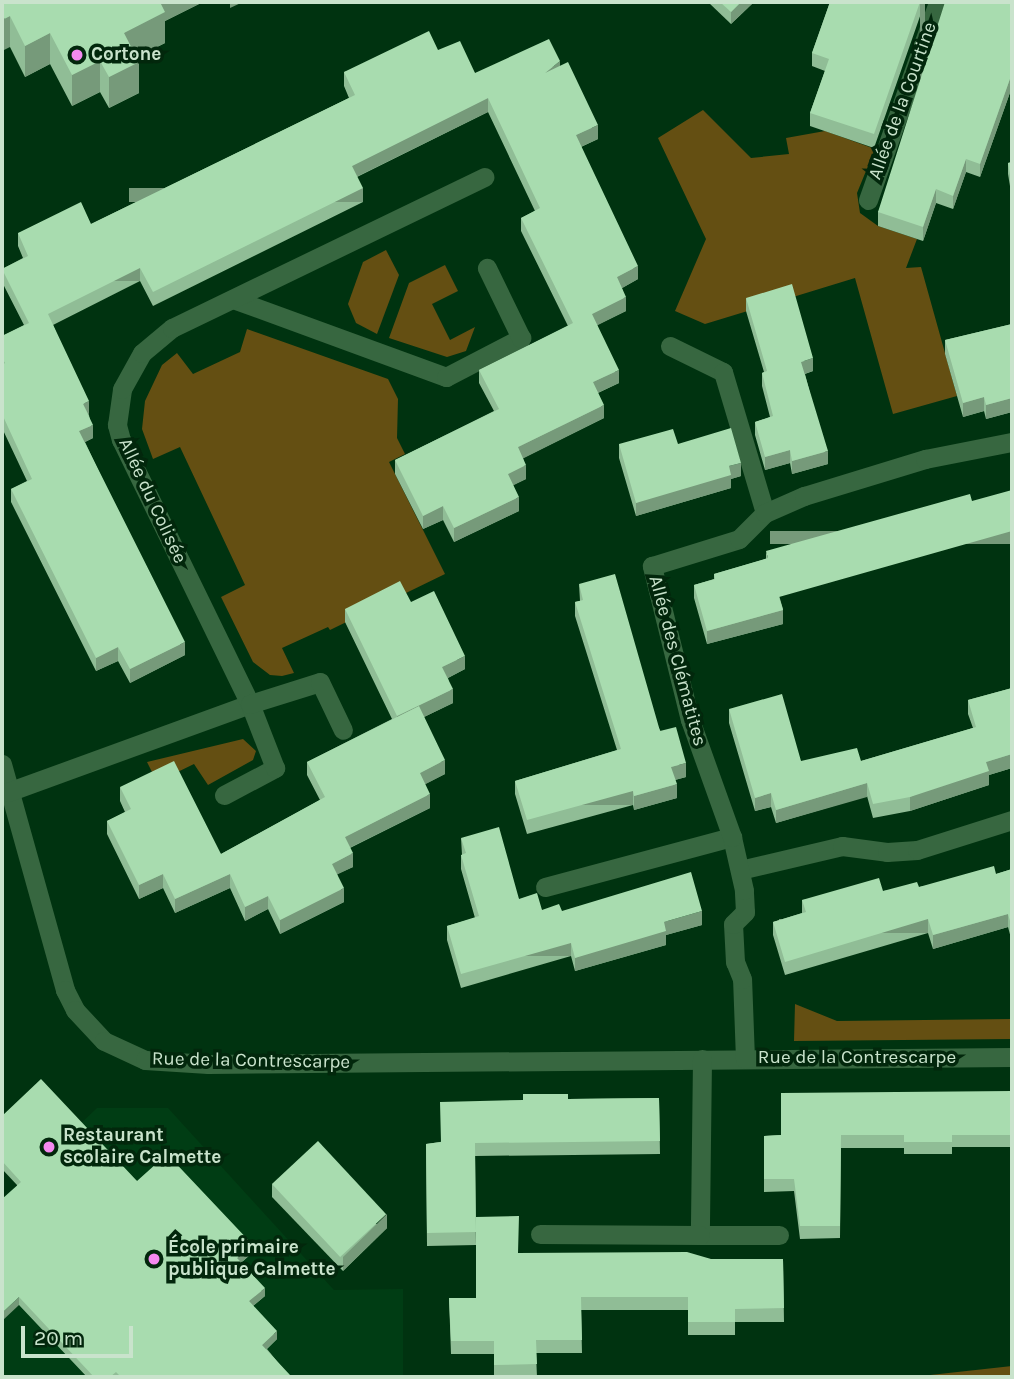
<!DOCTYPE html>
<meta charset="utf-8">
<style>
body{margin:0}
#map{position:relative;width:1014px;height:1379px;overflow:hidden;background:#003310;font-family:Karla,sans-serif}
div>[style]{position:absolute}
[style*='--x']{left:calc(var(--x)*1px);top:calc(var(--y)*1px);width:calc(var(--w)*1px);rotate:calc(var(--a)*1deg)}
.built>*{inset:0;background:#003d14}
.green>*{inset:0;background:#644f12}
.service>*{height:19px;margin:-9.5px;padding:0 9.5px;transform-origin:9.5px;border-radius:9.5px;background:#376740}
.minor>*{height:19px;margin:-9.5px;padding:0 9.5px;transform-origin:9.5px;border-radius:9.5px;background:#376740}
.wall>*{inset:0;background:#90bd96}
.shaded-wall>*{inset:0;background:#769a7a;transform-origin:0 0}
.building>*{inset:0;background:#a8dcaf;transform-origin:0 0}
.dots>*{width:19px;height:19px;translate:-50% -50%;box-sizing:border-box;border:4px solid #02270c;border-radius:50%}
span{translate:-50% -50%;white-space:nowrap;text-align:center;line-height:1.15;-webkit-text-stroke:7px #02270c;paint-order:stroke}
.poi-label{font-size:19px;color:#c9e3cc;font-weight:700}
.left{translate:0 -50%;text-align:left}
.street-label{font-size:19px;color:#c9e3cc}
.frame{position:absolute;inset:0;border:4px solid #c9e3cc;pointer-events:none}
.scale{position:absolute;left:21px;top:1326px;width:112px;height:32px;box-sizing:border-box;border:4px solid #c9e3cc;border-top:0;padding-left:9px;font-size:21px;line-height:24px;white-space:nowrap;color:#c9e3cc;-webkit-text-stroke:5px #02270c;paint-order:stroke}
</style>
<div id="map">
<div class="built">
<div style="clip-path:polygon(97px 1108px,168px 1108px,334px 1290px,403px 1289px,403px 1377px,2px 1377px,2px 1224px,33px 1203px,78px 1126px)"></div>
</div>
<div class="green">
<div style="clip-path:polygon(703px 110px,751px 158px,789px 154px,786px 138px,825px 131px,875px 149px,857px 193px,860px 213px,878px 226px,917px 239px,906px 268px,921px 267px,957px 396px,893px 414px,855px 278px,705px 324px,675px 311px,706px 239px,658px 138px)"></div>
<div style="clip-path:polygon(386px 250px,399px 275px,377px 334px,356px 323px,348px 304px,363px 262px)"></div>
<div style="clip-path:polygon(445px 265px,458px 291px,432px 304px,450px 340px,475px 327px,466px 351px,447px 357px,389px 338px,409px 283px)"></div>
<div style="clip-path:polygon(247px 329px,388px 379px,398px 399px,397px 438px,405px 454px,389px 462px,445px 574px,330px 630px,328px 627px,282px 648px,294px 673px,282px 676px,270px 675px,253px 662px,221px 597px,245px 585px,180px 447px,153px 459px,142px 429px,145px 401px,162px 365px,177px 353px,193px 374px,240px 352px)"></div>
<div style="clip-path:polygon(243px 739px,256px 751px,253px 760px,208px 785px,194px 764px,157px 782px,147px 762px)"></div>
<div style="clip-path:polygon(795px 1004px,837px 1021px,1012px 1019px,1012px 1039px,794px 1041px)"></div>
<div style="clip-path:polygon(1012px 1366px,1012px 1377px,912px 1377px)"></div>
</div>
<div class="service">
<div style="--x:868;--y:200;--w:210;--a:-70.5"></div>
</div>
<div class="minor">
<div style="--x:233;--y:299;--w:227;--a:20.1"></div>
<div style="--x:446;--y:377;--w:85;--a:-27.5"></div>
<div style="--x:521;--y:338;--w:78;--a:-115.9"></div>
<div style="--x:670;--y:346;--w:59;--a:26.1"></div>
<div style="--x:723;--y:372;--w:147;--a:73.4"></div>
<div style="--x:2;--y:764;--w:235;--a:74.4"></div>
<div style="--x:65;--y:990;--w:22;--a:63"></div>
<div style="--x:75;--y:1010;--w:42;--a:46.9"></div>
<div style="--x:104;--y:1041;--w:45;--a:24.9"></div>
<div style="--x:145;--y:1060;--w:63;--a:3.6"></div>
<div style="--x:208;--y:1064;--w:804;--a:-0.5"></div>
<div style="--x:8;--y:792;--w:258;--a:-20"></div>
<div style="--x:250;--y:704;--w:294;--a:-116"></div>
<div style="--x:121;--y:440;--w:16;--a:-105"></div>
<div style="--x:117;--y:425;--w:36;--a:-82"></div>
<div style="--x:122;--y:389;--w:41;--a:-60.9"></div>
<div style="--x:142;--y:353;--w:39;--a:-40"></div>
<div style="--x:172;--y:328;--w:347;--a:-25.8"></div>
<div style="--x:224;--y:795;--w:58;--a:-27.9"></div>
<div style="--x:275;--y:768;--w:69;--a:-111.3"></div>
<div style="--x:250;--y:704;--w:73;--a:-17.4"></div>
<div style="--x:320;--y:682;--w:53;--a:64.4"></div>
<div style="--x:740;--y:870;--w:105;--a:-13.2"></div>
<div style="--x:842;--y:846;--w:45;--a:7.6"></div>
<div style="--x:887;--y:852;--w:30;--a:-4"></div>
<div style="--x:917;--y:850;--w:100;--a:-17.5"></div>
<div style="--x:545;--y:887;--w:194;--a:-15"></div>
<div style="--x:702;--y:1059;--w:176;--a:90.7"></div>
<div style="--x:700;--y:1235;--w:79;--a:0"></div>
<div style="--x:745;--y:1059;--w:80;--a:-92.1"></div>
<div style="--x:742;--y:979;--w:18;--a:-112"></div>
<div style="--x:735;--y:962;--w:38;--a:-93"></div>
<div style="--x:733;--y:924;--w:17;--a:-45"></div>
<div style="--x:745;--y:912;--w:22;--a:-93"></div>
<div style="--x:744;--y:890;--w:54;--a:-102.8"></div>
<div style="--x:732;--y:837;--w:124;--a:-109.7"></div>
<div style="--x:690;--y:720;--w:159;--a:-103.9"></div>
<div style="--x:652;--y:566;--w:91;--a:-17.2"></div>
<div style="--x:739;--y:539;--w:37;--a:-45"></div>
<div style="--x:765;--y:513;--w:43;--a:-23.6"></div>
<div style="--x:804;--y:496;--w:127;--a:-17"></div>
<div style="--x:925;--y:459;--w:89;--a:-11.1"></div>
<div style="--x:540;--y:1234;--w:160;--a:0.4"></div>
</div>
<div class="wall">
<div style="clip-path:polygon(2px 2px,203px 2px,165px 21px,165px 43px,137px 57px,139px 93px,109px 108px,100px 92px,72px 106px,50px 64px,25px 77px,10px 47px)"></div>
<div style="clip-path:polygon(708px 2px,754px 2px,731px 24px)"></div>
<div style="clip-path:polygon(830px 2px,925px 2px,874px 148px,810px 126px,810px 113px,825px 71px,812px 66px,812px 53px)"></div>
<div style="clip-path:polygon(1012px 2px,1012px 87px,980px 177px,966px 172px,953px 209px,936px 203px,923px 241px,878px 226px,878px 212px)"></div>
<div style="clip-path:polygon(438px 50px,475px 73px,560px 66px,598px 139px,581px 147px,638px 279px,622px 288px,626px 311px,597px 325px,619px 383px,598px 393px,604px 418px,523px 458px,526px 479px,513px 485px,519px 511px,454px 542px,443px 520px,423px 529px,395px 474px,395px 460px,494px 411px,479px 383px,479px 370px,568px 326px,521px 231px,521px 218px,535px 211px,488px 112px,357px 177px,363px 202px,153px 306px,140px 281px,53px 325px,89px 415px,93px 438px,85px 442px,185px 655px,130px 683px,118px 661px,96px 671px,11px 502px,11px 489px,27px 481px,2px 428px,2px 336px,24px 325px,2px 282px,2px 269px,23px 258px,18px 246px,18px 233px,91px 224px,349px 98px,344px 86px,344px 72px)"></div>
<div style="clip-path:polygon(1012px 162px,1012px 198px,1008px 174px,1008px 163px)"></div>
<div style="clip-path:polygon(746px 298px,813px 371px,805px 374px,828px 464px,792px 474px,790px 463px,765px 470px,755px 435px,755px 422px,770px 417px,762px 386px,762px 373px,764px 372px,746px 311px)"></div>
<div style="clip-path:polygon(1012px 324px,1012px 412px,986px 419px,984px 411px,963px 417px,945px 354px,945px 340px)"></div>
<div style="clip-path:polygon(619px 444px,678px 444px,741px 476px,731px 479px,731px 488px,636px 516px,619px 458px)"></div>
<div style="clip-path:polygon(766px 551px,783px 609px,783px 624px,707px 644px,694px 598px,694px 585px,714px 579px,714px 574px,766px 559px)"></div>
<div style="clip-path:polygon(579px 584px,686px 777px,675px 780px,677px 798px,634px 810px,633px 805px,527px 834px,515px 794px,515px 781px,617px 750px,575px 616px,575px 602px,580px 601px)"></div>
<div style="clip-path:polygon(411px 602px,465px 669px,448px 678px,453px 703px,424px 717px,445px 774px,425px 784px,430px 808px,350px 848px,353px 867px,337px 874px,344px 902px,280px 934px,268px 909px,245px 921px,230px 888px,175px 913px,163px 888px,139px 899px,107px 834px,107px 821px,125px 812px,120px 801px,120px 787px,221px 854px,320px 800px,307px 775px,307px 762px,392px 719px,345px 622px,345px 609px)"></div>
<div style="clip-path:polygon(1012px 688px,1012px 768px,989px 775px,989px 785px,910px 811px,873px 818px,867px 796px,776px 823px,771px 807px,755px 811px,729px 723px,729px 709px,801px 761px,861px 761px,973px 728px,968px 714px,968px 700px)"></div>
<div style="clip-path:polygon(461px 838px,519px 899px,542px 910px,702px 925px,666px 935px,666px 945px,575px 971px,571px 956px,461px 988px,447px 940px,447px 926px,475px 918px,461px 869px,461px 855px,462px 855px)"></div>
<div style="clip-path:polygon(1012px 869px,1012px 942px,1008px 927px,933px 949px,928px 933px,785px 975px,773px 935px,773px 922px,802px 913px,802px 900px,919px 887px,996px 874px)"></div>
<div style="clip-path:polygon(1012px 1091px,1012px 1147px,952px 1147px,952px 1154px,904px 1154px,904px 1148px,841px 1148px,840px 1238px,800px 1239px,794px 1191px,764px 1192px,764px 1136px,781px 1135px)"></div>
<div style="clip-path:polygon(659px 1098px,660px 1154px,475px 1156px,476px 1245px,427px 1246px,426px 1144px,440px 1142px,568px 1099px)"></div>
<div style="clip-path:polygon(2px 1116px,137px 1181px,252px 1253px,241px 1263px,265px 1296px,253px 1306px,277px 1339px,267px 1349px,290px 1377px,87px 1377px,19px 1305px,17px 1185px,2px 1169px)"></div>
<div style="clip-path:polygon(272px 1184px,387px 1228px,343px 1271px,272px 1197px)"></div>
<div style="clip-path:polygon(519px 1253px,711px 1259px,783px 1259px,784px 1322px,735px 1322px,735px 1335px,688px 1335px,688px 1310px,581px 1310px,582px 1353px,536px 1353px,537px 1377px,494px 1377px,494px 1354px,451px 1354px,449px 1298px,476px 1298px)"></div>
</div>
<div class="shaded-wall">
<div style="clip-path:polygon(156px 2px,203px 2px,165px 21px,165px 43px,124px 64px,124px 33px)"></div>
<div style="clip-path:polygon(230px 2px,243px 2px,230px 8px)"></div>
<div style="clip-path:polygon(741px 2px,754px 2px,731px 24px,731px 12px)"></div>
<div style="left:920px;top:2px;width:5px;height:140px"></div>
<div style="clip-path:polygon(10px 16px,10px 47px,2px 51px,2px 20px)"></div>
<div style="clip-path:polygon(50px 33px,50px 64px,25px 77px,25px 46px)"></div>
<div style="clip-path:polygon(100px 61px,100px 92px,72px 106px,72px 75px)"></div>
<div style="clip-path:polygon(560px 61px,560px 75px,545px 73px)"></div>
<div style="clip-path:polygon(139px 62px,139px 93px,109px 108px,109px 77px)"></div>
<div style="clip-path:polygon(1012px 73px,1012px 87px,980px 177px,980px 164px)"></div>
<div style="clip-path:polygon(488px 98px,488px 112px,352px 179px,352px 166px)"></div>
<div style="clip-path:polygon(598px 125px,598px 139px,576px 149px,576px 135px)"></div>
<div style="clip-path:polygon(966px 159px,966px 172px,953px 209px,953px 196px)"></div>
<div style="left:363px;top:188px;width:14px;height:234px;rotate:90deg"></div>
<div style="clip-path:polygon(936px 189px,936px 203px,923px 241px,923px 227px)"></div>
<div style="clip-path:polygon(638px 266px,638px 279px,617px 291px,617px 277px)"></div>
<div style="left:140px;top:268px;width:13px;height:103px;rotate:90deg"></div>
<div style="clip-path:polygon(626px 297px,626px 311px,592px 328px,592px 314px)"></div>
<div style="clip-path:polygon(813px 358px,813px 371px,801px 375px,801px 362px)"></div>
<div style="clip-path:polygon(619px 370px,619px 383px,593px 395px,593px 382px)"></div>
<div style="clip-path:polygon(984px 397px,984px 411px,963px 417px,963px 403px)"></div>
<div style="clip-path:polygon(1012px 398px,1012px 412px,986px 419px,986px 405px)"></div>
<div style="clip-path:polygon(89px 401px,89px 415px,83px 404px)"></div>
<div style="clip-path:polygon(604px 405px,604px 418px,518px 461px,518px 447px)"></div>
<div style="clip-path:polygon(93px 425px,93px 438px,79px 445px,79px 431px)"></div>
<div style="clip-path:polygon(790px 450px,790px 463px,765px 470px,765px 457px)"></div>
<div style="clip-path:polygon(828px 451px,828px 464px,792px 474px,792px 461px)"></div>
<div style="clip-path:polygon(741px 463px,741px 476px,731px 479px,731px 488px,636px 516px,636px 503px,729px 466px)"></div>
<div style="clip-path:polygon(526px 465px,526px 479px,508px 488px,508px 474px)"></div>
<div style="clip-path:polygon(519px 497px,519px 511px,454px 542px,454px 528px)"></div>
<div style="clip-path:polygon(443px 506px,443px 520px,423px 529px,423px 516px)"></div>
<div style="left:1012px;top:531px;width:13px;height:242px;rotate:90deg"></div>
<div style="clip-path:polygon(783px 610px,783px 624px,707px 644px,707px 631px)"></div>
<div style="clip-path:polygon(185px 642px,185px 655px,130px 683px,130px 669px)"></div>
<div style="clip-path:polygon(118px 647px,118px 661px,96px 671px,96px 658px)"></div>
<div style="clip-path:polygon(465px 656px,465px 669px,442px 681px,442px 667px)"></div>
<div style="clip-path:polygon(453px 689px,453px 703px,397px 730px,397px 716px)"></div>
<div style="clip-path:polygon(1012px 754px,1012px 768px,989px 775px,989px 785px,910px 811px,910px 797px,986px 762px)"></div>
<div style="clip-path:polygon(445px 760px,445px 774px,420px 787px,420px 773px)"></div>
<div style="clip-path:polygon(686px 763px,686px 777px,671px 781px,671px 767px)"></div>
<div style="clip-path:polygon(867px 783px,867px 797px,776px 823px,776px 810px)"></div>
<div style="clip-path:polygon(677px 784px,677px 798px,634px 810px,634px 796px)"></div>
<div style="left:633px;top:791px;width:14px;height:110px;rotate:90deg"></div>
<div style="clip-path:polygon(771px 793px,771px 807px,755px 811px,755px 798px)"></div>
<div style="clip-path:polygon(430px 794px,430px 808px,345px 850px,345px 837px)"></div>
<div style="clip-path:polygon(353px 853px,353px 867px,332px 877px,332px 864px)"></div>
<div style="clip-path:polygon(163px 874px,163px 888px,139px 899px,139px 885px)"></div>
<div style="clip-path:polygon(230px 874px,230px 888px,175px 913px,175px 899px)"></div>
<div style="clip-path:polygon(344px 888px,344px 902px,280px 934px,280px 920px)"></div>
<div style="clip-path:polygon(268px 896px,268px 909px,245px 921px,245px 907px)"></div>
<div style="clip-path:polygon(702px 911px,702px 925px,666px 935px,666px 945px,575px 971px,575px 958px,664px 922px)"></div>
<div style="clip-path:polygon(1008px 914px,1008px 927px,933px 949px,933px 935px)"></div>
<div style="left:928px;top:919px;width:14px;height:149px;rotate:90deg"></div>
<div style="left:571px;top:943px;width:13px;height:114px;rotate:90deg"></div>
<div style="clip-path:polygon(387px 1214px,387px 1228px,343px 1271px,343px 1257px)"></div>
<div style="clip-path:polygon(252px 1244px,252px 1253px,237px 1266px,237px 1258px)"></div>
<div style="clip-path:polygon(265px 1288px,265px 1296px,249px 1309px,249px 1301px)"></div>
<div style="clip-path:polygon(19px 1297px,19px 1305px,2px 1321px,2px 1313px)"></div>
<div style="clip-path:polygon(277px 1331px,277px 1339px,262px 1353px,262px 1345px)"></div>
</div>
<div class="building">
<div style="clip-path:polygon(2px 2px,160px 2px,165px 12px,124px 33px,139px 62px,109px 77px,100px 61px,72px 75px,50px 33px,25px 46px,10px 16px,2px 20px)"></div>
<div style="clip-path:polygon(720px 2px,741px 2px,731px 12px)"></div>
<div style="clip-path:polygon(830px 2px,920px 2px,874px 134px,810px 113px,829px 59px,812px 53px)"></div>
<div style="clip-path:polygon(945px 2px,1012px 2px,1012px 73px,980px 164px,966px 159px,953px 196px,936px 189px,923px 227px,878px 212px)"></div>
<div style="clip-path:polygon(429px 31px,438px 50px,460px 41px,475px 73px,549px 39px,560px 61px,545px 73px,568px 62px,598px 125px,576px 135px,638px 266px,617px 277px,626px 297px,592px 314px,619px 370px,593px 382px,604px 405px,518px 447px,526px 465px,508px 474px,519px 497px,454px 528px,443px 506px,423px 516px,395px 460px,499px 409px,479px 370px,573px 323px,521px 218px,540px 208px,488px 98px,352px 166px,363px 188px,153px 292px,140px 268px,48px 314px,89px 401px,83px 404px,93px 425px,79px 431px,185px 642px,130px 669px,118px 647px,96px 658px,11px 489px,32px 479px,2px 414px,2px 365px,5px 363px,2px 358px,2px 336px,29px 323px,2px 269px,28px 256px,18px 233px,81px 202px,91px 224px,355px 95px,344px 72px)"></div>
<div style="clip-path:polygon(1012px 162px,1012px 187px,1008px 163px)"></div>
<div style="clip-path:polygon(792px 284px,813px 358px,801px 362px,828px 451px,792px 461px,790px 450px,765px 457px,755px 422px,773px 416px,762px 373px,767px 371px,746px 298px)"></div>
<div style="clip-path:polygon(1012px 324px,1012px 398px,986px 405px,984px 397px,963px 403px,945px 340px)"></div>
<div style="clip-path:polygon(731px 428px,741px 463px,729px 466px,731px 475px,636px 503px,619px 444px,673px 429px,678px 444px)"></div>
<div style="clip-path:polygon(1012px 490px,1012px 531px,779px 597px,783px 610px,707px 631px,694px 585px,715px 579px,714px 574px,768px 558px,766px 551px,970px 494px,972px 501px)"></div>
<div style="clip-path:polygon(615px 574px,660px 731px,676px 727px,686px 763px,671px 767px,677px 784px,634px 796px,633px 791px,527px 820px,515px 781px,621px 749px,575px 602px,583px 600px,579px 584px)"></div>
<div style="clip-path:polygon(400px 581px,411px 602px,434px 591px,465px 656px,442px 667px,453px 689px,397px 716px,345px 609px)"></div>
<div style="clip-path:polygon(1012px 688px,1012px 754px,986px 762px,989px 771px,910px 797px,873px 804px,866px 779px,867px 783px,776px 810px,771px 793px,755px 798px,729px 709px,782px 694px,801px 761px,857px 748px,861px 761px,976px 727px,968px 700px)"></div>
<div style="clip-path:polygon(419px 706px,445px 760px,420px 773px,430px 794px,345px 837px,353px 853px,332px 864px,344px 888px,280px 920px,268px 896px,245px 907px,230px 874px,175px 899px,163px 874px,139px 885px,107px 821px,131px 809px,120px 787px,174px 761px,221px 854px,325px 797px,307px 762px)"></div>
<div style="clip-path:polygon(499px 827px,519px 899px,537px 893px,542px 910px,559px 904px,562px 911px,691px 872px,702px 911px,664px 922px,666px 931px,575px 958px,571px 943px,461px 974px,447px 926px,479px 916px,461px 855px,466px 853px,461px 838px)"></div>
<div style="clip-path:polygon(994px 866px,996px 874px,1012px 869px,1012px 928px,1008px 914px,933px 935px,928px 919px,785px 962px,773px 922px,806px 912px,802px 900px,879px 878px,883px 891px,917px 882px,919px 887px)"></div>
<div style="clip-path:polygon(41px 1079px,137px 1181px,167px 1154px,252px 1244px,237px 1258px,265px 1288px,249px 1301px,277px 1331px,262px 1345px,290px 1375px,287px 1377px,121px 1377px,116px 1372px,110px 1377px,94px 1377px,19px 1297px,2px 1313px,2px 1199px,21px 1182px,2px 1161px,2px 1116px)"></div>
<div style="clip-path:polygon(1012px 1091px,1012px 1135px,952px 1135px,952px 1142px,904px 1142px,904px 1135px,841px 1135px,840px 1226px,800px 1226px,794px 1179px,764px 1179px,764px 1136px,781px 1135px,781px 1093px)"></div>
<div style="clip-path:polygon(523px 1094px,568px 1094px,568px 1099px,659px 1098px,660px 1141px,475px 1143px,476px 1232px,427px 1233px,426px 1144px,441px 1142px,440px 1102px,523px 1100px)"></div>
<div style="left:318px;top:1141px;width:100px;height:63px;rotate:47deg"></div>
<div style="clip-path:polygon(519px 1216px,518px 1253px,687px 1252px,711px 1259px,783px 1259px,784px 1308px,735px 1309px,735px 1322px,688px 1322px,688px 1297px,581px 1297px,582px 1340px,536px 1340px,537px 1364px,494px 1365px,494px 1341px,451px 1341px,449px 1298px,476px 1298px,476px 1217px)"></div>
</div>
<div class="dots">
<div style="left:77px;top:55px;background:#f489ef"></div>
<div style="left:49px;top:1147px;background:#f489ef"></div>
<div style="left:154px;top:1259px;background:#f489ef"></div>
</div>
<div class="poi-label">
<span class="left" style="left:91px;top:55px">Cortone</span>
<span class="left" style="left:63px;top:1147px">Restaurant<br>scolaire Calmette</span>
<span class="left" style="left:168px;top:1259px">École primaire<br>publique Calmette</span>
</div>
<div class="street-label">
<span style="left:903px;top:101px;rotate:-70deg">Allée de la Courtine</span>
<span style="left:152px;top:501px;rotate:65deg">Allée du Colisée</span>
<span style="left:677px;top:661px;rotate:75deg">Allée des Clématites</span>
<span style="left:857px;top:1058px">Rue de la Contrescarpe</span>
<span style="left:251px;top:1061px;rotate:1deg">Rue de la Contrescarpe</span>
</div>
<div class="frame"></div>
<div class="scale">20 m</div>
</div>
